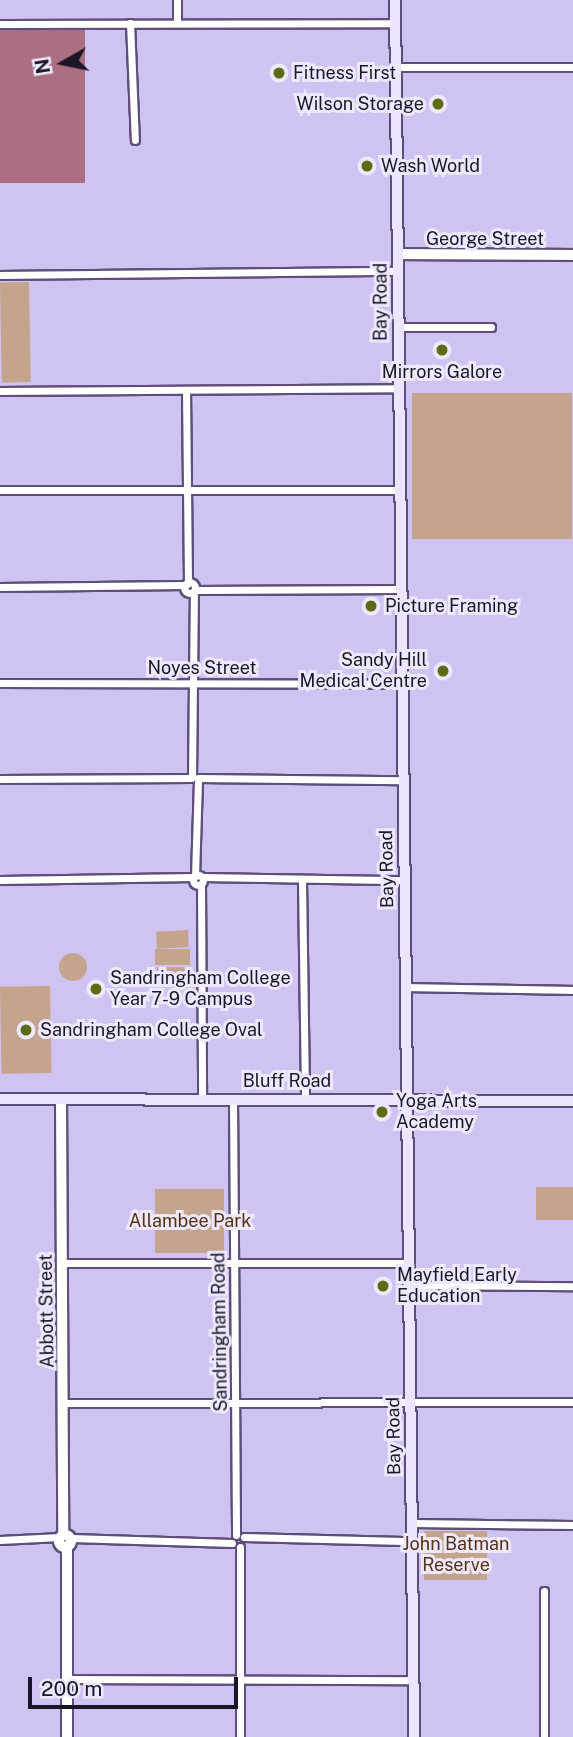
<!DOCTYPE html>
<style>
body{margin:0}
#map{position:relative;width:573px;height:1737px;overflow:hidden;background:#d0c2f1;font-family:"Public Sans",sans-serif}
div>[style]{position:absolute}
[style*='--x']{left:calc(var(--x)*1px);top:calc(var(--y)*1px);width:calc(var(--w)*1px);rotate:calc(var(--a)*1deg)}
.green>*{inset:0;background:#c4a48c;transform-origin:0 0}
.round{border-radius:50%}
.water>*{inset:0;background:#ab6e82;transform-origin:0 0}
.roads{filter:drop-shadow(2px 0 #5d4f79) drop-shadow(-2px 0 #5d4f79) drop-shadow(0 2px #5d4f79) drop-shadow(0 -2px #5d4f79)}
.minor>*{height:7px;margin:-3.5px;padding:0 3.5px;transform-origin:3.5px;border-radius:3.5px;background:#fff}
.minor>.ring{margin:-3.5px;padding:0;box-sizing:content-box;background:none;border:7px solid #fff;border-radius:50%}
.tertiary>*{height:10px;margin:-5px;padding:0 5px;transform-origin:5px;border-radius:5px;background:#fff}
.tertiary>.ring{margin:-5px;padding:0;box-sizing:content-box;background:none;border:10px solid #fff;border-radius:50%}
.secondary>*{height:10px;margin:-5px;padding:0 5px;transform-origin:5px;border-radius:5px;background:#ede5fd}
.dots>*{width:19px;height:19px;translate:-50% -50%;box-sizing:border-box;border:4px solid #ede8fb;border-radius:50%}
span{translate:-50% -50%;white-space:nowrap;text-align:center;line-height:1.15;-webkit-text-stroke:6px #ede8fb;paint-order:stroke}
.poi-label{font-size:18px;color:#1b1526}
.left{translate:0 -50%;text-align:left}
.right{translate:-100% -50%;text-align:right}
.street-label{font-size:18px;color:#1b1526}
.park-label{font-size:18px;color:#553213}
.north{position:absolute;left:28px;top:28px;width:70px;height:70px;-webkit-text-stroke:5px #ede8fb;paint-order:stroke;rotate:261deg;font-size:19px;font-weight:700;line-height:28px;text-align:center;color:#1b1526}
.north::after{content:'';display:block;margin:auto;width:24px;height:32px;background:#1b1526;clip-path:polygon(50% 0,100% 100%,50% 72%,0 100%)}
.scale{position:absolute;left:28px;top:1677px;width:210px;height:32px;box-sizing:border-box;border:4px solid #1b1526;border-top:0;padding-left:9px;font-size:21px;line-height:24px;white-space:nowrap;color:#1b1526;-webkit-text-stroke:5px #ede8fb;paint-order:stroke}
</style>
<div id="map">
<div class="green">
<div style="left:29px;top:282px;width:100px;height:29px;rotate:89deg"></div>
<div style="left:572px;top:393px;width:146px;height:160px;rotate:90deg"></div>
<div style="left:188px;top:930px;width:17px;height:32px;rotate:87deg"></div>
<div style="left:155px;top:949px;width:35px;height:16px"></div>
<div class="round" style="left:59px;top:953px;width:28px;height:28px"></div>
<div style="left:157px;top:967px;width:32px;height:17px"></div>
<div style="left:50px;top:986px;width:87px;height:50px;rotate:89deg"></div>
<div style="left:536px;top:1187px;width:37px;height:33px"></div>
<div style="left:155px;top:1189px;width:69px;height:64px"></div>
<div style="left:424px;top:1531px;width:63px;height:49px"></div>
</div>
<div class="water">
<div style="left:85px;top:30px;width:153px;height:85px;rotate:90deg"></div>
</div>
<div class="roads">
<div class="minor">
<div style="--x:177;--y:0;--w:23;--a:90"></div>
<div style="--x:130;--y:23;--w:117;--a:87.6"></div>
<div style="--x:0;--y:24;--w:395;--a:-0.1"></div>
<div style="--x:395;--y:67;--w:178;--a:0"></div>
<div style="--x:0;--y:275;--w:398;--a:-0.6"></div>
<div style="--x:398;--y:327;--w:93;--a:0"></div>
<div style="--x:186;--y:390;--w:193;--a:89.4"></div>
<div style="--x:0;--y:391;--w:399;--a:-0.4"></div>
<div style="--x:0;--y:490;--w:400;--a:0"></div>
<div class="ring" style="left:184.5px;top:582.5px;width:4px;height:4px"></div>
<div style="--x:0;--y:587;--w:186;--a:-0.6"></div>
<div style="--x:195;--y:590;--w:207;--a:-0.3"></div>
<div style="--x:0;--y:683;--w:404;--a:0.1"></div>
<div style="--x:192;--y:777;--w:185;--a:-89.4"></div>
<div style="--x:198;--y:778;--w:205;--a:0.6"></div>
<div style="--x:0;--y:779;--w:191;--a:-0.3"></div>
<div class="ring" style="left:193px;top:875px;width:3px;height:3px"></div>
<div style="--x:195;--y:876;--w:94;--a:-88.2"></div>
<div style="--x:202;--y:877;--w:202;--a:0.9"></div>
<div style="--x:0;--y:880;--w:194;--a:-0.9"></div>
<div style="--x:302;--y:880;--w:219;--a:89.2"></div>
<div style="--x:201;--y:884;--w:215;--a:89.7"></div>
<div style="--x:406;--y:987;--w:167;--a:1"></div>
<div style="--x:233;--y:1099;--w:436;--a:89.6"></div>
<div style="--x:63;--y:1263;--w:346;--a:0"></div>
<div style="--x:410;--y:1285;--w:163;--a:0.4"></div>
<div style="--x:64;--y:1403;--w:509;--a:-0.11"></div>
<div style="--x:412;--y:1523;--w:161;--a:0.7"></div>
<div style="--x:244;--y:1537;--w:169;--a:1.4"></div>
<div style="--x:71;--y:1538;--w:161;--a:1.8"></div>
<div style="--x:0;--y:1540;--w:60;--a:-2.9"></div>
<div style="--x:67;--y:1679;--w:347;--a:0.2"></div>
<div style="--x:240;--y:1737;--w:190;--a:-90"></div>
<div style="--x:544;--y:1737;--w:146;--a:-90"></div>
</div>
<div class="tertiary">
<div style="--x:398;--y:254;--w:175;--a:0.3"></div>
<div style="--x:61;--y:1099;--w:436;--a:89.7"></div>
<div class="ring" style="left:59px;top:1535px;width:2px;height:2px"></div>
<div style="--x:67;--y:1737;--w:191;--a:-90"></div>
</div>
<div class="secondary">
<div style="--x:395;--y:0;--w:1737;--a:89.37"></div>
<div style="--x:0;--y:1099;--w:573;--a:0.2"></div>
</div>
</div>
<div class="dots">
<div style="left:279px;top:73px;background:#5d6b14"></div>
<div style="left:438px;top:104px;background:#5d6b14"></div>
<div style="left:367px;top:166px;background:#5d6b14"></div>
<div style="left:442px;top:350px;background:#5d6b14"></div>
<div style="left:371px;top:606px;background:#5d6b14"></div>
<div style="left:443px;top:671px;background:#5d6b14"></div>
<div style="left:96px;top:989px;background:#5d6b14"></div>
<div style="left:26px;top:1030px;background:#5d6b14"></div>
<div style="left:382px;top:1112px;background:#5d6b14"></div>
<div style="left:383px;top:1286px;background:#5d6b14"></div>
</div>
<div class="poi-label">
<span class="left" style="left:293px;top:73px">Fitness First</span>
<span class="right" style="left:424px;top:104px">Wilson Storage</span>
<span class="left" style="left:381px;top:166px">Wash World</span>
<span style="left:442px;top:372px">Mirrors Galore</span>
<span class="left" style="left:385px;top:606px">Picture Framing</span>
<span class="right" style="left:427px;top:671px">Sandy Hill<br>Medical Centre</span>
<span class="left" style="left:110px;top:989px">Sandringham College<br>Year 7-9 Campus</span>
<span class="left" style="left:40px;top:1030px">Sandringham College Oval</span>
<span class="left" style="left:396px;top:1112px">Yoga Arts<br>Academy</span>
<span class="left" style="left:397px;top:1286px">Mayfield Early<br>Education</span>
</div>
<div class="street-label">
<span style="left:485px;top:239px">George Street</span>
<span style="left:381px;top:302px;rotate:-90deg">Bay Road</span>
<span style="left:202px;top:668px">Noyes Street</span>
<span style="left:387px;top:869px;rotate:-91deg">Bay Road</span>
<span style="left:287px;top:1081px">Bluff Road</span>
<span style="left:47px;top:1311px;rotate:-91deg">Abbott Street</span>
<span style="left:220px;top:1332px;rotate:-91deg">Sandringham Road</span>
<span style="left:394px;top:1436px;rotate:-91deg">Bay Road</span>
</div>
<div class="park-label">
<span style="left:190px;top:1221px">Allambee Park</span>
<span style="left:456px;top:1555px">John Batman<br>Reserve</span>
</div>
<div class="north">N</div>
<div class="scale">200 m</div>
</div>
